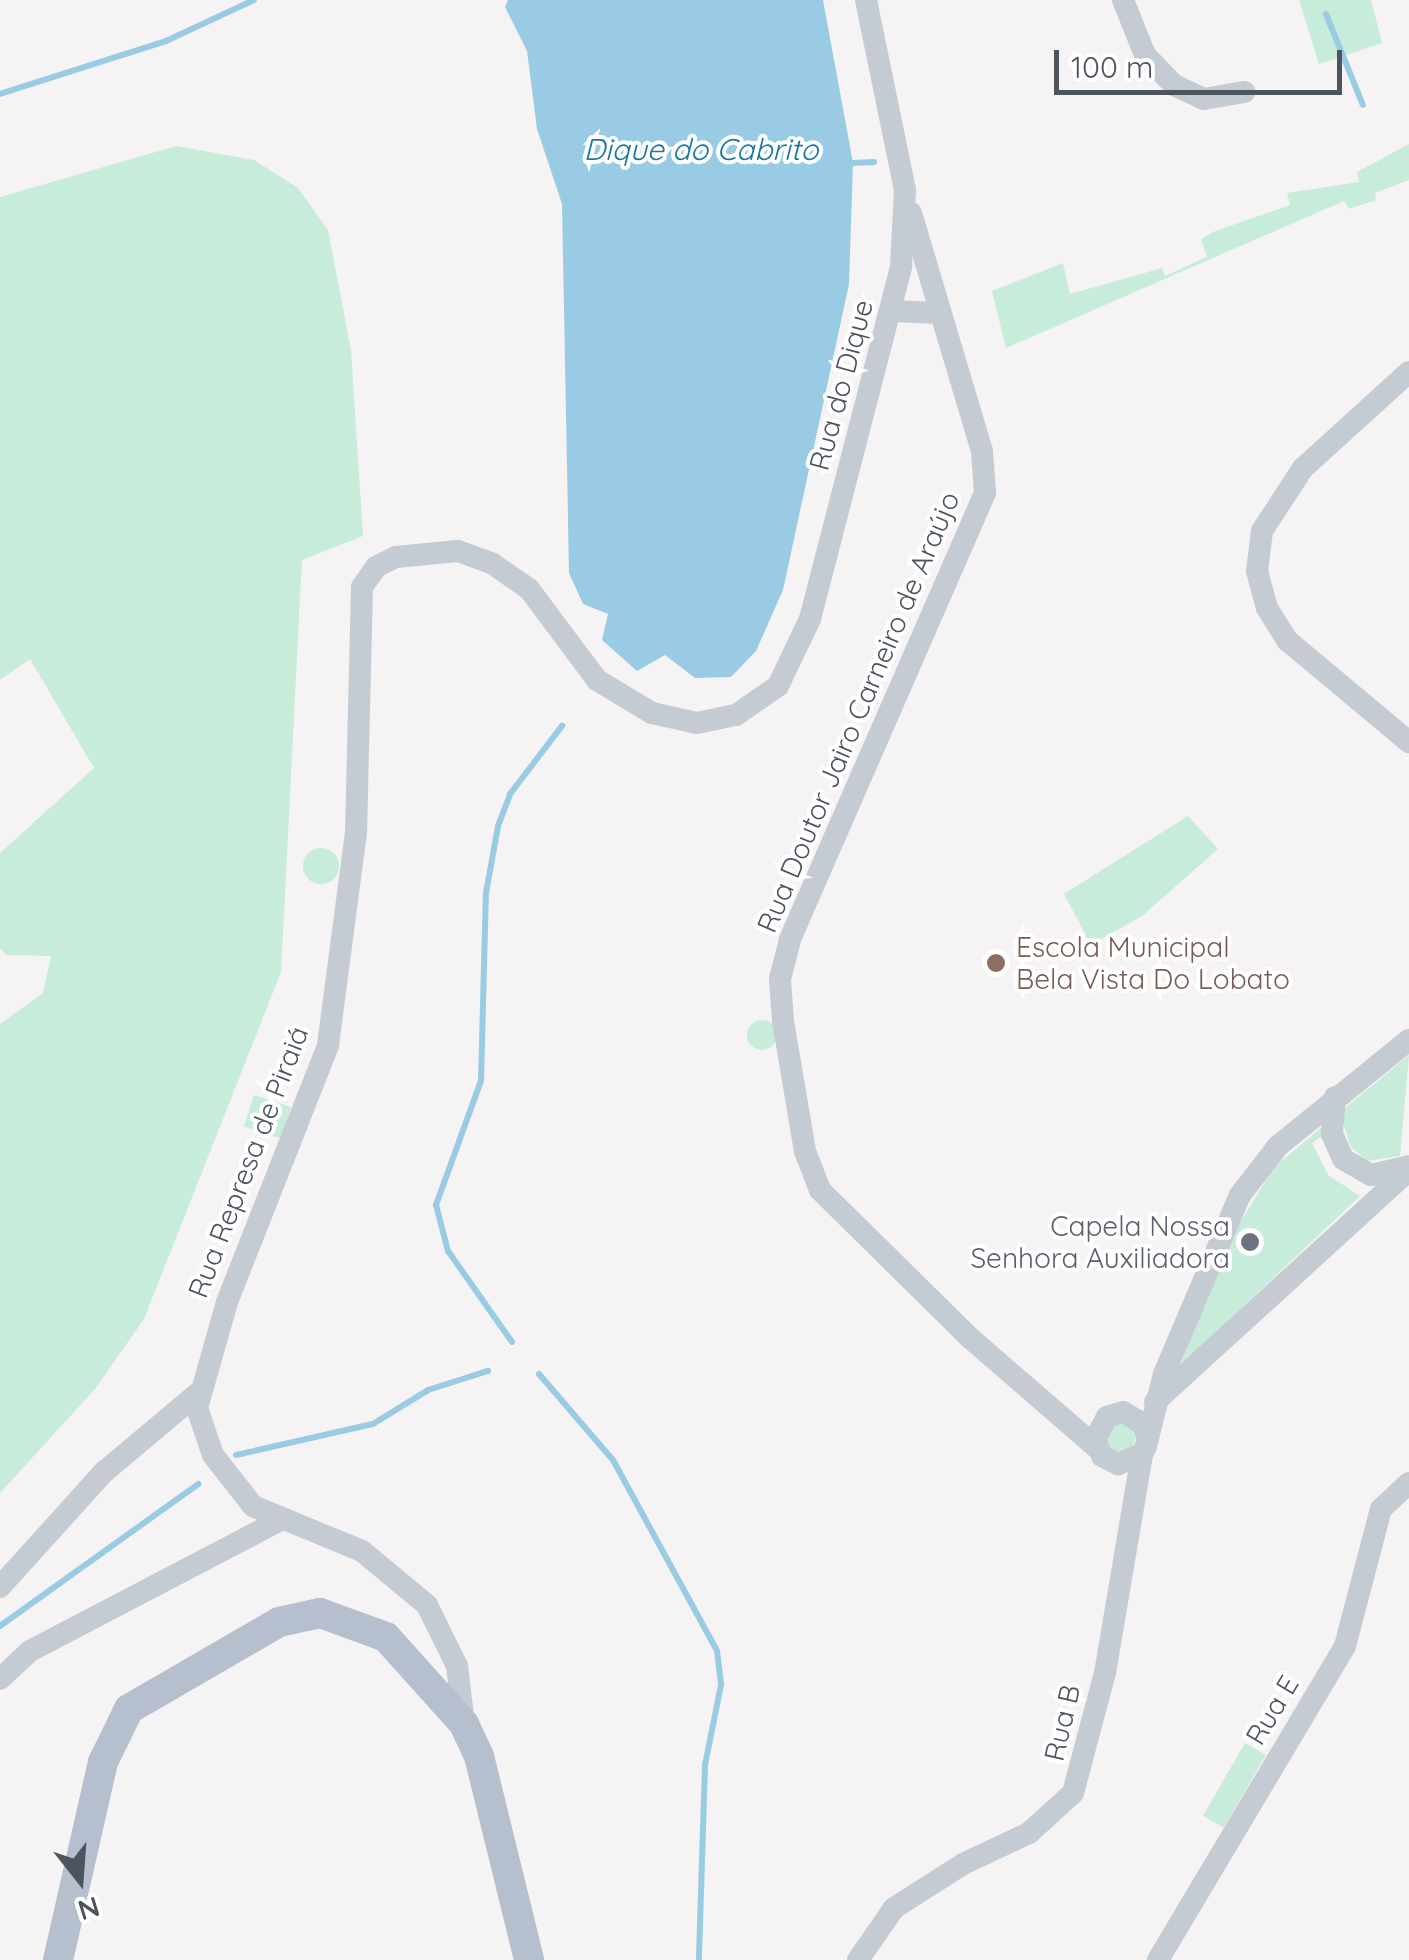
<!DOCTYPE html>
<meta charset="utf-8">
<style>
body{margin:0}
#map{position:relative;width:1409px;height:1960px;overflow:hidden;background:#f5f3f3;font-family:Quicksand,sans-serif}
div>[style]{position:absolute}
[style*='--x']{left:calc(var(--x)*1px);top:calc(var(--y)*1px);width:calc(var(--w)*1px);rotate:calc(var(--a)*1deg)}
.green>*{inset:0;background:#c7ecda;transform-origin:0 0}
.round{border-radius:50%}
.water>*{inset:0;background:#99cce4}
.stream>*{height:6px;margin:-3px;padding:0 3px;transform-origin:3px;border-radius:3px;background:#99cce4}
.minor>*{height:22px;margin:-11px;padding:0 11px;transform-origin:11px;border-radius:11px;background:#c5cbd2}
.major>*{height:30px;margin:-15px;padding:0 15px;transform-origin:15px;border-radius:15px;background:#b6bfce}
.dots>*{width:28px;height:28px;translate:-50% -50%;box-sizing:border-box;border:5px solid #fff;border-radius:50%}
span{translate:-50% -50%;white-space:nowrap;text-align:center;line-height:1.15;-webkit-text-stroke:8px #fff;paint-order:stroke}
.street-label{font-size:28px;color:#4c545e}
.education-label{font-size:28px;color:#785e54}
.left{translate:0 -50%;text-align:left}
.worship-label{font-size:28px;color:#5b616d}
.right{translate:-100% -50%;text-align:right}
.water-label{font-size:30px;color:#1c76a1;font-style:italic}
.north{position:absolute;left:30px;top:1830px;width:100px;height:100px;-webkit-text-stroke:8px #fff;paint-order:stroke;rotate:163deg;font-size:28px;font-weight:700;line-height:40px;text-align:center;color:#4c545e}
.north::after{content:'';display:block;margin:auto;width:35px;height:45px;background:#4c545e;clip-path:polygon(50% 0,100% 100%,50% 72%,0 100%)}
.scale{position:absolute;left:1054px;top:50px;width:288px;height:45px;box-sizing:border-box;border:5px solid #4c545e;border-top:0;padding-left:12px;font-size:30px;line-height:35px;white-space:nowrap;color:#4c545e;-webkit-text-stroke:8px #fff;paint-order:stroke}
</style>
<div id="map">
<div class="green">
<div style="clip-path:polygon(1299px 0,1371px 0,1382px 43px,1319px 64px)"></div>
<div style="clip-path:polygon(1409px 144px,1409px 180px,1375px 193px,1376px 200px,1349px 209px,1344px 201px,1006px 348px,992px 291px,1063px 263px,1070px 294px,1162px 268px,1165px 276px,1207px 257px,1201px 239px,1213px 232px,1290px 205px,1287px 193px,1359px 182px,1357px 172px)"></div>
<div style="clip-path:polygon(176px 146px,254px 160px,298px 188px,328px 230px,351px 350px,363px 536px,302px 560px,281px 972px,144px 1319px,95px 1389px,0 1493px,0 1024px,43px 993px,51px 956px,6px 955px,0 948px,0 853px,94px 768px,30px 659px,0 680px,0 197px)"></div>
<div style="clip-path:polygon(1188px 816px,1218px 849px,1142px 916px,1091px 945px,1064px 894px)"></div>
<div class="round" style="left:303px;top:848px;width:36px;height:36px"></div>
<div class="round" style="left:747px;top:1020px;width:30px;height:30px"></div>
<div style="clip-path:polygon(1409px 1055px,1400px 1156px,1367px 1161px,1351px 1147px,1343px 1123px,1312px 1143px,1328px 1175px,1360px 1196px,1180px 1366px,1224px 1249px,1274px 1167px)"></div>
<div style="left:254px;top:1095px;width:39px;height:33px;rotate:18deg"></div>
<div class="round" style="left:1107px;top:1424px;width:28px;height:28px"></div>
<div style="left:1245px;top:1743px;width:24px;height:84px;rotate:30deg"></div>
</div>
<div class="water">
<div style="clip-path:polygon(508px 0,823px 0,853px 163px,849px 284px,783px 590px,756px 651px,731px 677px,695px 678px,665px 655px,637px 671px,602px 640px,608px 614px,583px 604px,569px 573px,562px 204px,537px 129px,527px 51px,505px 7px)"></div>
</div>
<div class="stream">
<div style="--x:1326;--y:14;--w:98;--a:67.9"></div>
<div style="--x:0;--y:94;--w:174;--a:-17.7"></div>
<div style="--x:166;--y:41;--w:97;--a:-25"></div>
<div style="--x:853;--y:163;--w:21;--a:-3"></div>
<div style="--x:512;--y:1342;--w:111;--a:-125.1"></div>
<div style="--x:448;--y:1251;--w:48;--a:-104.6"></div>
<div style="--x:436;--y:1205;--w:132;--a:-70.1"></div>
<div style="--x:481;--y:1081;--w:188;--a:-88.5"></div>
<div style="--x:486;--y:893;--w:68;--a:-79.8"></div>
<div style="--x:498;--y:826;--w:34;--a:-69"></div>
<div style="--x:510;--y:794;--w:86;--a:-52.6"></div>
<div style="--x:539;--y:1374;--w:113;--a:49.3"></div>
<div style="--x:613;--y:1460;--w:217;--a:61.4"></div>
<div style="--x:717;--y:1651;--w:34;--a:83"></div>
<div style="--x:721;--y:1685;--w:82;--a:101.3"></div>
<div style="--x:705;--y:1765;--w:195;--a:91.8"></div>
<div style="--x:236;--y:1455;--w:140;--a:-12.8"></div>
<div style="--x:373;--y:1424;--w:65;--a:-31.7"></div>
<div style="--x:428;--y:1390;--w:63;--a:-17.6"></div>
<div style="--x:0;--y:1626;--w:244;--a:-35.6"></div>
</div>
<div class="minor">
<div style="--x:1123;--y:0;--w:59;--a:68.2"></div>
<div style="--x:1145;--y:55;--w:42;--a:46"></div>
<div style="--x:1174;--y:85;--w:33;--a:25"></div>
<div style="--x:1204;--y:99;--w:41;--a:-9.9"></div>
<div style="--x:911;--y:213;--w:248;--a:73.4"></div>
<div style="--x:982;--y:451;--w:42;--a:85.9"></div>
<div style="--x:985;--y:493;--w:488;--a:113.6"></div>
<div style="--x:790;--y:940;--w:40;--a:104.4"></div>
<div style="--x:780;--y:979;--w:42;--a:85.9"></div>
<div style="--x:783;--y:1021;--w:132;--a:80.4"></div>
<div style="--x:805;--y:1151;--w:42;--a:69"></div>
<div style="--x:820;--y:1190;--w:209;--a:44.6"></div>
<div style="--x:969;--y:1337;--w:169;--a:40.9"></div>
<div style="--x:892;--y:311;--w:46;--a:2.5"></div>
<div style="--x:1409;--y:372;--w:143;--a:137.8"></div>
<div style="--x:1303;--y:468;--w:75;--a:123.1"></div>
<div style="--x:1262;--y:531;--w:40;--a:97.1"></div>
<div style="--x:1257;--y:571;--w:38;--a:75"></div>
<div style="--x:1267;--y:608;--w:39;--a:58"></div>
<div style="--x:1288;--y:641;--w:158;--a:39.9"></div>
<div style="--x:1335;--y:1097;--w:37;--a:95"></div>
<div style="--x:1332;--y:1134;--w:27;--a:66"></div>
<div style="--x:1343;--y:1159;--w:32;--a:30"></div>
<div style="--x:1371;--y:1175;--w:39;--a:-13"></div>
<div style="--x:1155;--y:1402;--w:344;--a:-42.4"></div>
<div style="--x:1147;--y:1438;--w:15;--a:-106"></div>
<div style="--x:1143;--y:1424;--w:23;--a:-149"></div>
<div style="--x:1123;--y:1412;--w:17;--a:163"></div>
<div style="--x:1107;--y:1417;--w:26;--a:118"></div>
<div style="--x:1095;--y:1440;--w:17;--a:66"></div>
<div style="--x:1102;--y:1456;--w:18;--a:27"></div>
<div style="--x:1118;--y:1464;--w:26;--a:-23"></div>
<div style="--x:1142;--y:1454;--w:9;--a:-63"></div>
<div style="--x:1146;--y:1446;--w:74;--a:-76"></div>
<div style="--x:1164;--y:1374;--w:194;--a:-67"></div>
<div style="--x:1240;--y:1195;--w:62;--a:-52.2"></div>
<div style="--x:1278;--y:1146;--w:169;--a:-39"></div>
<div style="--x:0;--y:1587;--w:155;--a:-47.9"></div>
<div style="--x:104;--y:1472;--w:123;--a:-40"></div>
<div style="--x:0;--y:1679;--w:41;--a:-43"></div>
<div style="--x:30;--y:1651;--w:281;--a:-27.6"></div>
<div style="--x:464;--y:1724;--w:58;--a:-96.9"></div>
<div style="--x:457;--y:1666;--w:68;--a:-116.2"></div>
<div style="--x:427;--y:1605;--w:85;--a:-140.3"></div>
<div style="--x:362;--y:1551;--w:118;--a:-157.6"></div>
<div style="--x:253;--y:1506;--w:65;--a:-128.1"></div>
<div style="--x:213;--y:1455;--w:50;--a:-108.8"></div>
<div style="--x:197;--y:1408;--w:110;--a:-74.2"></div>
<div style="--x:227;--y:1302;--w:276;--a:-68.5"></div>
<div style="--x:328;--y:1045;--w:214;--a:-82.5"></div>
<div style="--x:356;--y:833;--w:246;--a:-88.6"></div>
<div style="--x:362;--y:587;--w:24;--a:-55"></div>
<div style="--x:376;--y:567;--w:22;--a:-27"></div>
<div style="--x:396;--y:557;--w:62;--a:-5.5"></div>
<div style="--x:458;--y:551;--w:37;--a:20"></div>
<div style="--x:493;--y:564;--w:44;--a:34.8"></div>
<div style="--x:529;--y:589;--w:114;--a:53.2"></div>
<div style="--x:597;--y:680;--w:64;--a:31"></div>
<div style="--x:652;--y:713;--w:46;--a:12.5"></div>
<div style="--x:697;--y:723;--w:40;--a:-12"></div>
<div style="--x:736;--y:715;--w:51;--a:-34.6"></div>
<div style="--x:778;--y:686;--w:74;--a:-64.5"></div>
<div style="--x:810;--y:619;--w:365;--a:-75.5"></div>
<div style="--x:901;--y:266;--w:76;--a:-87"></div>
<div style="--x:905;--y:190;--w:194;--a:-101.6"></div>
<div style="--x:858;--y:1960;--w:63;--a:-55.3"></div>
<div style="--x:894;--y:1908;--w:82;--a:-32.5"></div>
<div style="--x:963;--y:1864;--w:73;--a:-25.2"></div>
<div style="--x:1029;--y:1833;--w:59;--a:-42.3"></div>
<div style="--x:1073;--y:1793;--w:124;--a:-75.1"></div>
<div style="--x:1105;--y:1673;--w:222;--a:-80.4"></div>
<div style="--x:1158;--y:1960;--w:365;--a:-59.2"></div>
<div style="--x:1345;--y:1646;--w:142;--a:-75.3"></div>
<div style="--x:1381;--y:1509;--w:38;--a:-43"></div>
</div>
<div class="major">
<div style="--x:58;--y:1960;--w:203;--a:-77.2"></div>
<div style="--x:103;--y:1762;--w:59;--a:-63.9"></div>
<div style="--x:129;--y:1709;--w:173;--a:-30.1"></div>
<div style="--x:279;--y:1622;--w:42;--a:-12.4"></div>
<div style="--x:320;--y:1613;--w:70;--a:20"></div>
<div style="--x:386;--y:1637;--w:117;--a:48.1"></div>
<div style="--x:464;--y:1724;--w:35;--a:65"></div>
<div style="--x:479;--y:1756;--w:210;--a:76.2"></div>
</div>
<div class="dots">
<div style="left:996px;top:963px;background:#8d6e63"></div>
<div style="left:1250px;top:1242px;background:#6b7280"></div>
</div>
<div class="street-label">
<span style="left:841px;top:385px;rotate:-75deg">Rua do Dique</span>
<span style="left:858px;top:712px;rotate:-67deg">Rua Doutor Jairo Carneiro de Araújo</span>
<span style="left:248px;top:1162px;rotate:-69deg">Rua Represa de Piraiá</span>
<span style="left:1272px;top:1710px;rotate:-59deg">Rua E</span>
<span style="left:1062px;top:1723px;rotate:-77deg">Rua B</span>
</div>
<div class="education-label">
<span class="left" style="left:1016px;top:963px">Escola Municipal<br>Bela Vista Do Lobato</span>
</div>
<div class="worship-label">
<span class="right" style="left:1230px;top:1242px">Capela Nossa<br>Senhora Auxiliadora</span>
</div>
<div class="water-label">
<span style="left:701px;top:149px">Dique do Cabrito</span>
</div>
<div class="north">N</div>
<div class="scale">100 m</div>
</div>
